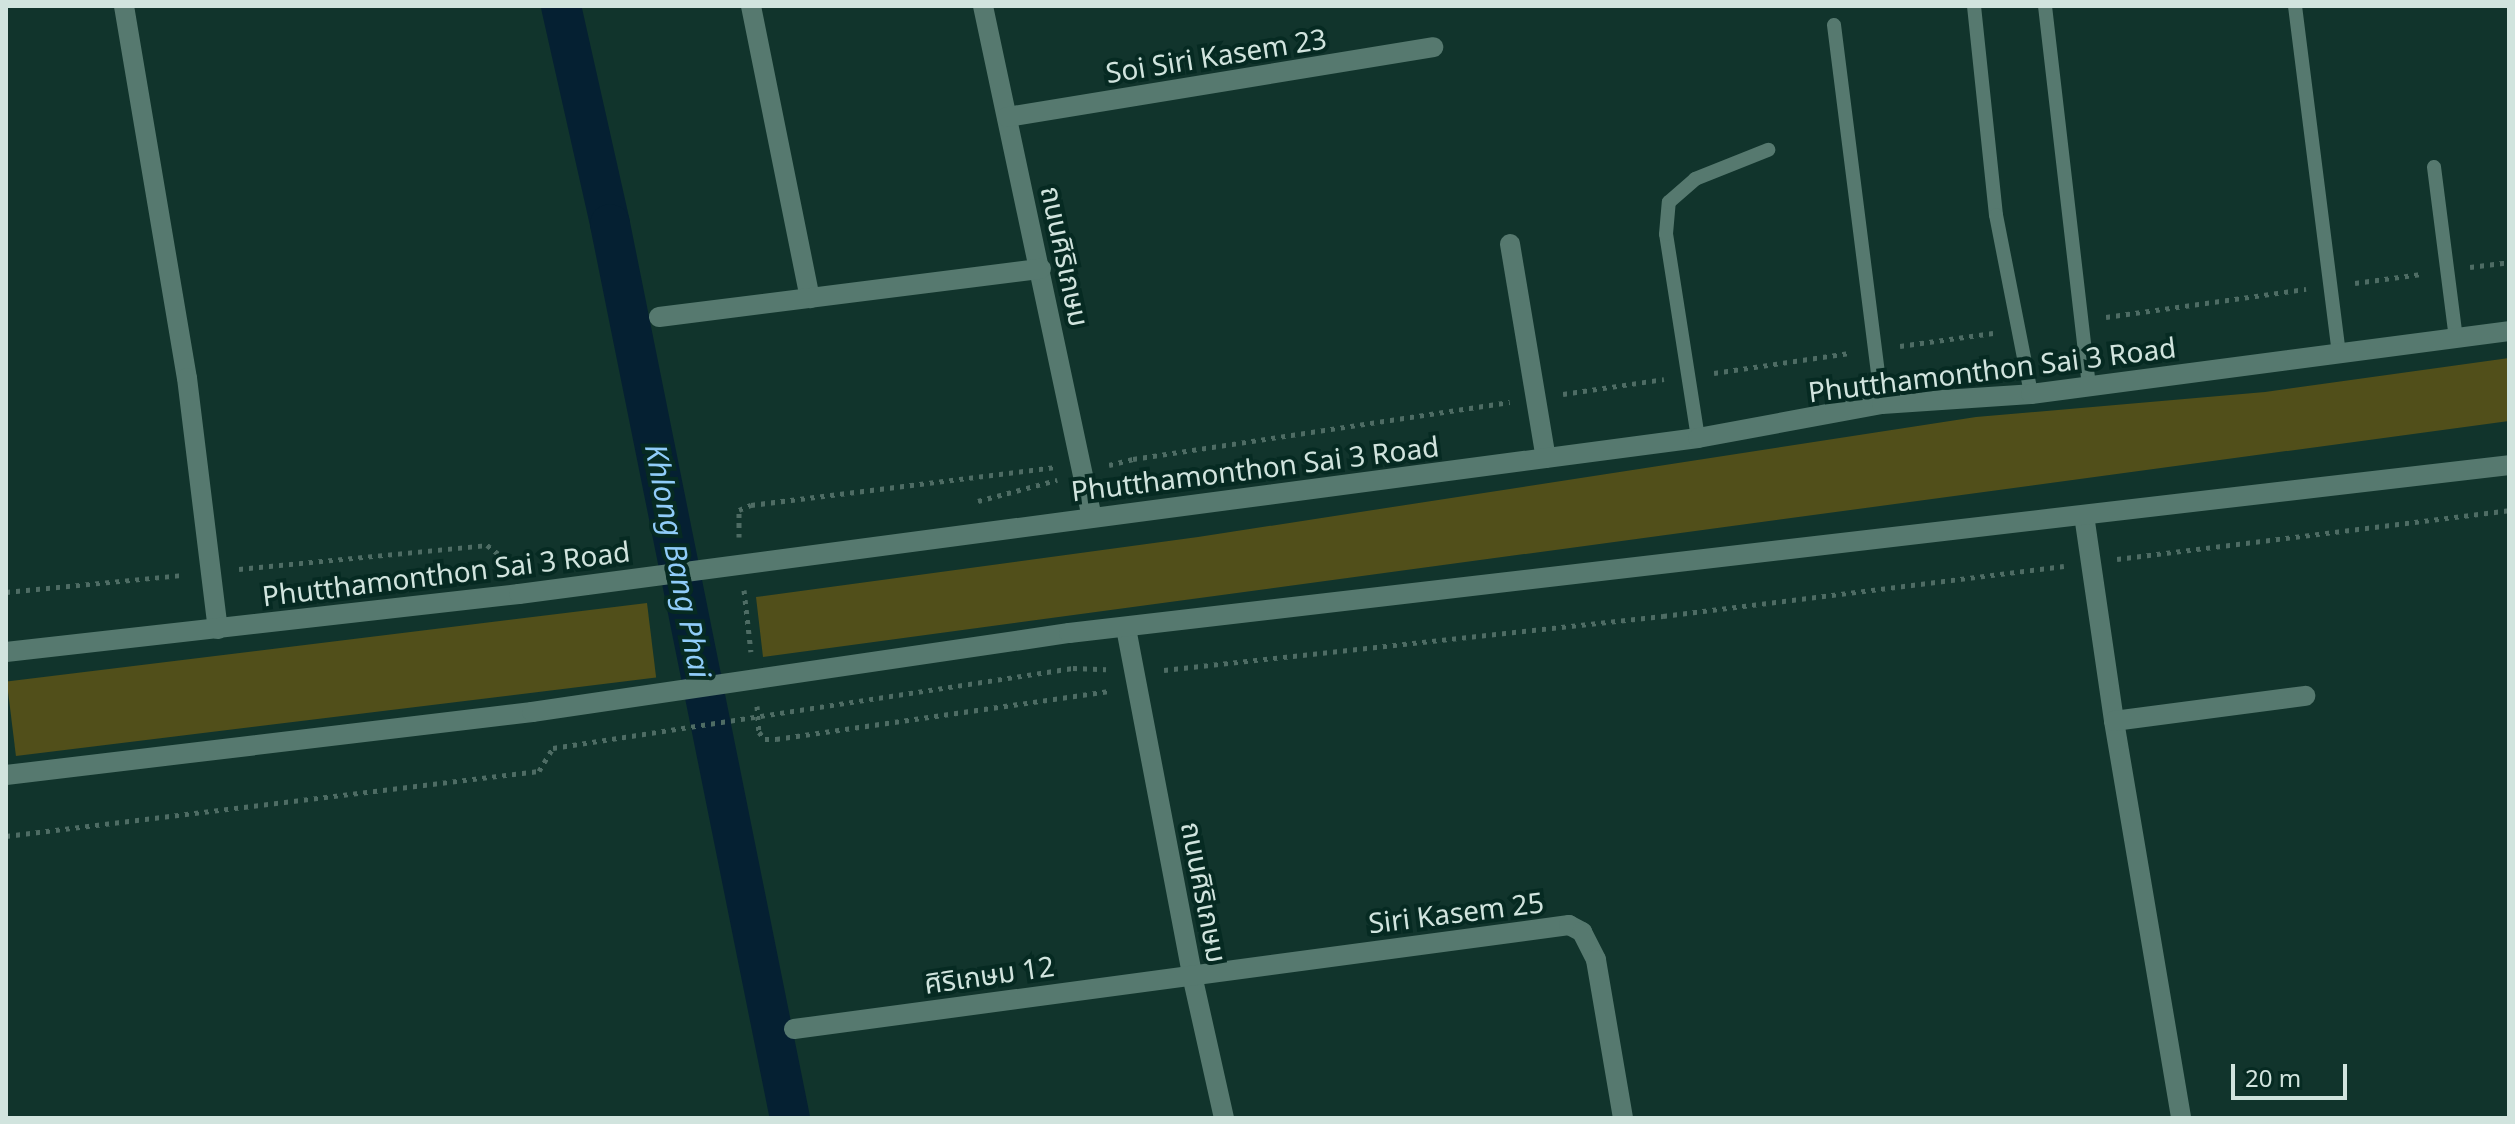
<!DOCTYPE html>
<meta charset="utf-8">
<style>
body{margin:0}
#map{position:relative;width:2515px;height:1124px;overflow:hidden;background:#11342c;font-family:"Noto Sans","Noto Sans Thai",sans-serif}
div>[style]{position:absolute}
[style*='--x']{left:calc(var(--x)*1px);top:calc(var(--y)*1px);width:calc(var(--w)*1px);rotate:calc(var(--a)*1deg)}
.green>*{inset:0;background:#514f1a;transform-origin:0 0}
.canal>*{height:40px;margin:-20px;padding:0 20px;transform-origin:20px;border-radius:20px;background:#052032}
.path>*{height:5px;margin-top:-2.5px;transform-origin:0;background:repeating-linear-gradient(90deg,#4e6c64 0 4px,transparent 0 10px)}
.service>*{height:14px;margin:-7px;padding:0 7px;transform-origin:7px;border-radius:7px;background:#56796f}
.minor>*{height:20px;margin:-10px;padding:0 10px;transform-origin:10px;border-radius:10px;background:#56796f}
.secondary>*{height:20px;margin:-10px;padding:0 10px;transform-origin:10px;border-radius:10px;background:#56796f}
span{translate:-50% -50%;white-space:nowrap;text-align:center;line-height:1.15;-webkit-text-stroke:8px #062a22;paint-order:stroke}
.street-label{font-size:28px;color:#d1e4de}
.water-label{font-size:30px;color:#90ccf9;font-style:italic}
.frame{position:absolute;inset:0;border:8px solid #d1e4de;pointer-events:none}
.scale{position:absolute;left:2231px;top:1064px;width:116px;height:36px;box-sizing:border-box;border:4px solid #d1e4de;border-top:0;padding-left:10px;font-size:24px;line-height:28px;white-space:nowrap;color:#d1e4de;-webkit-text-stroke:6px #062a22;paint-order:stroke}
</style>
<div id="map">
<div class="green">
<div style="clip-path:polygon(2509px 358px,2509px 421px,763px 657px,756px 597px,1198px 537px,1976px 417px,2265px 392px)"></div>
<div style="left:647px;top:603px;width:75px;height:645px;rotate:83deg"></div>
</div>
<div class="canal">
<div style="--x:561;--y:6;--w:223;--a:77.3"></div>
<div style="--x:610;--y:224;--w:912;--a:78.62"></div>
</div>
<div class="path">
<div style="--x:2470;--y:267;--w:39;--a:-7"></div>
<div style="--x:2355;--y:283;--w:67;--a:-7.8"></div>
<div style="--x:2106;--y:317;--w:202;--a:-8"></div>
<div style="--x:1900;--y:346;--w:94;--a:-8"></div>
<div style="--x:1714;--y:373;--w:137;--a:-8.4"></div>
<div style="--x:1563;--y:394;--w:102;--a:-8.4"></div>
<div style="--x:1109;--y:465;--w:25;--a:-14"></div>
<div style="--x:1133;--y:459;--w:381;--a:-8.6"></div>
<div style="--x:978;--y:501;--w:82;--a:-14.9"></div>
<div style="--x:739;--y:537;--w:27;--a:-90"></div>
<div style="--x:739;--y:510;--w:13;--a:-23"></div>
<div style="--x:751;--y:505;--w:305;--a:-7.1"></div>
<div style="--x:2117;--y:559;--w:395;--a:-7.1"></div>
<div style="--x:239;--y:569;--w:249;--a:-5.5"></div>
<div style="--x:487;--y:545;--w:33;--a:38"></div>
<div style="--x:744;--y:590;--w:62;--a:83.6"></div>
<div style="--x:6;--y:592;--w:176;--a:-5.5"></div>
<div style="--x:1164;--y:670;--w:502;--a:-6.18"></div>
<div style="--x:1663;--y:616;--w:404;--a:-7.1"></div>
<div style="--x:757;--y:706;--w:26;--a:86"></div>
<div style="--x:759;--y:732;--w:9;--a:49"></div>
<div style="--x:765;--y:739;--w:11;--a:0"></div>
<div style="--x:776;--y:739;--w:335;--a:-8.2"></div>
<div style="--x:6;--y:836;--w:537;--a:-6.95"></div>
<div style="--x:539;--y:771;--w:27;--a:-59"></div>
<div style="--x:553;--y:748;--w:526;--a:-8.75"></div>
<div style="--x:1073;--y:668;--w:33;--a:2"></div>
</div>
<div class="service">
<div style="--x:1974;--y:6;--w:210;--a:84"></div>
<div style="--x:1996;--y:215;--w:182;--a:78.9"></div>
<div style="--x:2045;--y:6;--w:383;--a:83.4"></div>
<div style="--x:2295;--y:6;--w:350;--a:82.8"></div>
<div style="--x:1834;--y:25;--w:382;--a:82.8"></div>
<div style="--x:2434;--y:167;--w:172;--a:82.7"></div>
<div style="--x:1698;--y:438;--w:206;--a:-98.9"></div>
<div style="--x:1666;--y:234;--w:32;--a:-85"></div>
<div style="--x:1669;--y:202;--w:35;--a:-41"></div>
<div style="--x:1695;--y:179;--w:79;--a:-21.7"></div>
</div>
<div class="minor">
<div style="--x:124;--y:6;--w:377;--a:80.4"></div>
<div style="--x:187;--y:378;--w:253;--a:83"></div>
<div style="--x:751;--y:6;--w:298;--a:78.6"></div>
<div style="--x:983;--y:6;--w:523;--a:77.98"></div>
<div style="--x:1007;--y:117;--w:432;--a:-9.3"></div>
<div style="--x:1510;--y:244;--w:217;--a:80.5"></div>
<div style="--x:659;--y:317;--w:385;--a:-7.2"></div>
<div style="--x:2084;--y:515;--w:208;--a:81.7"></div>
<div style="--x:2114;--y:721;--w:403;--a:80.4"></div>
<div style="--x:1126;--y:628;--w:353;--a:79.2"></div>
<div style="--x:1192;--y:975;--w:147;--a:77.4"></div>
<div style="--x:2114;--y:721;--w:193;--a:-7.5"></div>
<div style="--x:794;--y:1029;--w:782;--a:-7.64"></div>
<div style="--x:1569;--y:925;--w:15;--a:28"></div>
<div style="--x:1582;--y:932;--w:31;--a:63"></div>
<div style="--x:1596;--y:960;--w:160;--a:80.3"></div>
</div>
<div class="secondary">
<div style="--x:6;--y:652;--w:516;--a:-6.45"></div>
<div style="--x:519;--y:594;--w:1189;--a:-7.54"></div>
<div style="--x:1698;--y:438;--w:187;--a:-10.5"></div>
<div style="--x:1882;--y:404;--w:149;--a:-3.8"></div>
<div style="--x:2031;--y:394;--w:482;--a:-7.5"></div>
<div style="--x:6;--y:775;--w:530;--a:-6.83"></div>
<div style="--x:532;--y:712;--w:543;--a:-8.37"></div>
<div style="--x:1069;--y:633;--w:1450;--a:-6.65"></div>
</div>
<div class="street-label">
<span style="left:1216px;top:55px;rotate:-9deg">Soi Siri Kasem 23</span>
<span style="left:1066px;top:256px;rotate:78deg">ถนนศิริเกษม</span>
<span style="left:1992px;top:369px;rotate:-7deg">Phutthamonthon Sai 3 Road</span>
<span style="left:1255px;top:468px;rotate:-7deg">Phutthamonthon Sai 3 Road</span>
<span style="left:446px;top:573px;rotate:-7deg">Phutthamonthon Sai 3 Road</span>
<span style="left:1205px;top:892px;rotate:79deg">ถนนศิริเกษม</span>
<span style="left:1456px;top:912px;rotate:-7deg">Siri Kasem 25</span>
<span style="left:989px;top:974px;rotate:-8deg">ศิริเกษม 12</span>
</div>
<div class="water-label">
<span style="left:678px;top:561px;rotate:79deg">Khlong Bang Phai</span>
</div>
<div class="frame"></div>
<div class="scale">20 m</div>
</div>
